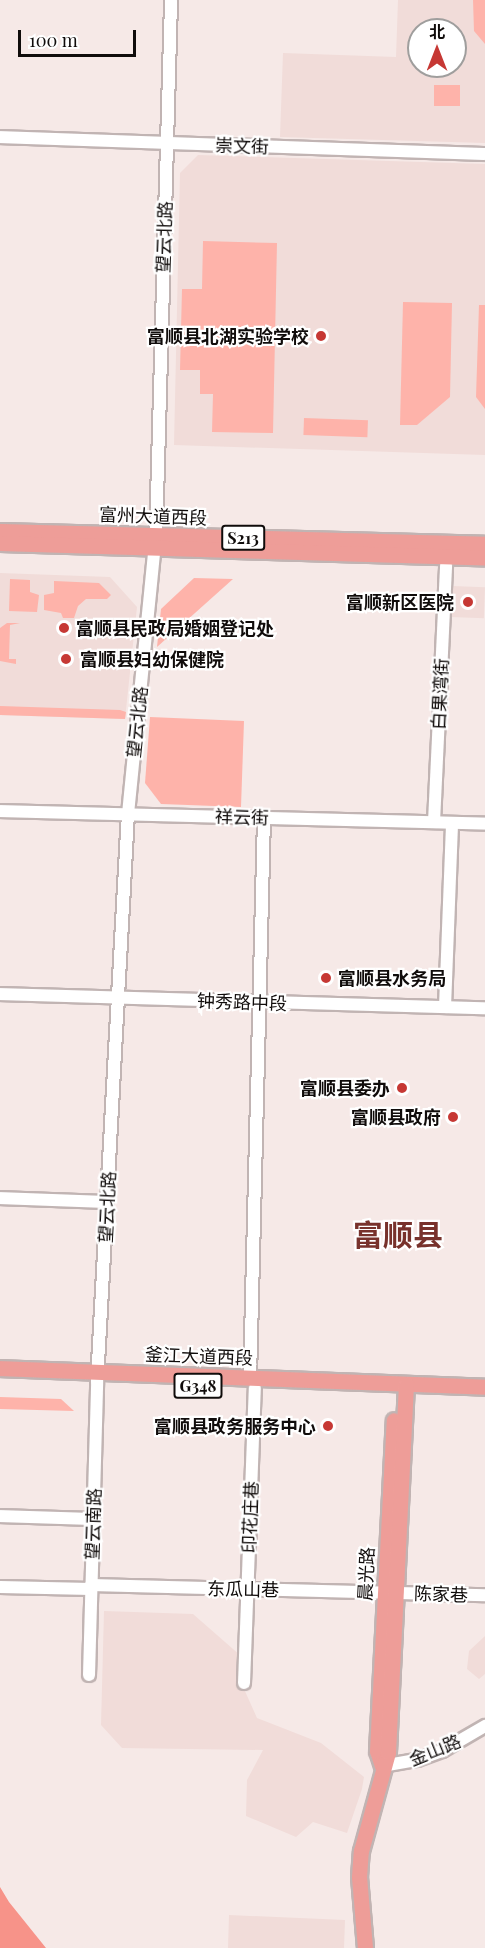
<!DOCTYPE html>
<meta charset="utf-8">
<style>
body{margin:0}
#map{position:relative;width:485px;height:1948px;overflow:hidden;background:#f6e9e7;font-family:"Playfair Display","Noto Sans SC",serif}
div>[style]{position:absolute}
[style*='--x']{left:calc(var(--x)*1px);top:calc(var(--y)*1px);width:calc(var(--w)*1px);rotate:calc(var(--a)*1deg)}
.built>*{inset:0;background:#f1dcd9;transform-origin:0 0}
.green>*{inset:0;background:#feb3aa;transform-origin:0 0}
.water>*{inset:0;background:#f79389}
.roads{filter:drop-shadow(2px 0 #c1b4b3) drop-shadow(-2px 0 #c1b4b3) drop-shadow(0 2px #c1b4b3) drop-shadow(0 -2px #c1b4b3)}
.minor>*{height:12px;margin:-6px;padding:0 6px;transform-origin:6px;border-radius:6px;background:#fff}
.major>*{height:15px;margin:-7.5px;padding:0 7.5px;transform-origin:7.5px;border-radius:7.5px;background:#ee9d98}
.dots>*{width:16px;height:16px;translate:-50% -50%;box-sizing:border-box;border:3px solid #fff;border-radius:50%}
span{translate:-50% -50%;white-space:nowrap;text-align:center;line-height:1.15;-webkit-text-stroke:4.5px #fff;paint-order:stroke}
.shield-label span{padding:2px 4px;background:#fff;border:2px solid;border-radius:4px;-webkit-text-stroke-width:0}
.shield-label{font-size:16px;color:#100c0b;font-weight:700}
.street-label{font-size:18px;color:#100c0b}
.poi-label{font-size:18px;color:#100c0b;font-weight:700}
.right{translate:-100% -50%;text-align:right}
.left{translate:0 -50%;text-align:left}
.town-label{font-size:30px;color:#78322c;font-weight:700}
.north{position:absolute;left:407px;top:18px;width:60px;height:60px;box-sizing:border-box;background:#fff;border:2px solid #9f9e9d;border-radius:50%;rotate:0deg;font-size:16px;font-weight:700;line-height:24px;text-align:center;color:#100c0b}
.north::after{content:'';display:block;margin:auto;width:21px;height:27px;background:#c63834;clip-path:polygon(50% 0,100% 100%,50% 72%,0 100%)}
.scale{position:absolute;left:18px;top:30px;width:118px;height:27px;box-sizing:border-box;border:3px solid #100c0b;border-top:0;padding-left:8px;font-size:18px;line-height:21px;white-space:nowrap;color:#100c0b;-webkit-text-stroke:4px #fff;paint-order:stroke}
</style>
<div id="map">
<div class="built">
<div style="clip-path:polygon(evenodd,398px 0,485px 0,485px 143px,280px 137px,283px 53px,396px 57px,398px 0,419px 30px,455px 30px,455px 66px,419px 66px,419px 30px)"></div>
<div style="clip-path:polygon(198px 155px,485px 164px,485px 455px,174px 445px,180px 173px)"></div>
<div style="clip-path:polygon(0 573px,110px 577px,137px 607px,125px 719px,0 715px)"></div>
<div style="left:452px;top:586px;width:33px;height:31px;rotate:2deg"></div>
<div style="clip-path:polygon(104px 1611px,193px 1614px,241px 1656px,240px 1680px,257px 1718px,321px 1743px,364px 1777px,362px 1789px,347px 1833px,313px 1822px,296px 1837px,246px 1816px,247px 1780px,263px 1750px,122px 1748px,101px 1725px)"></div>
<div style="clip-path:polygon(485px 1636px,485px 1674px,479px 1679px,467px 1669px,469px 1651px)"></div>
<div style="clip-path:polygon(229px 1915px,345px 1920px,344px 1948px,228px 1948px)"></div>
</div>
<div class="green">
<div style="clip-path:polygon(473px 0,485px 0,485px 44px,474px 31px)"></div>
<div style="left:434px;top:85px;width:26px;height:21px"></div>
<div style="clip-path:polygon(203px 241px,277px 243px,273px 433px,212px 432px,213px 394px,200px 394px,200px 370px,180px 370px,182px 289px,202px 289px)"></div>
<div style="clip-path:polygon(403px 302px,452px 303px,450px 397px,417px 425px,400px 425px)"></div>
<div style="clip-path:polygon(479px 305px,485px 305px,485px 409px,476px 397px)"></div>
<div style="left:304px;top:418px;width:64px;height:17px;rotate:2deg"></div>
<div style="clip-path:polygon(194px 578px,233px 579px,157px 647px,161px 609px)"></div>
<div style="clip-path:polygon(10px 579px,30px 580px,30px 592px,39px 595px,37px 612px,9px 611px)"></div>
<div style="clip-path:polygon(54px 581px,99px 583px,111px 595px,107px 599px,86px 599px,78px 606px,74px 618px,63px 618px,61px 613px,44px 610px,44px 595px,54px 593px)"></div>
<div style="clip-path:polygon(7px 623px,20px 623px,10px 625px,9px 659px,16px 659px,16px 664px,0 661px,0 628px)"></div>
<div style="clip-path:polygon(0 706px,120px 710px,126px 712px,125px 719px,0 715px)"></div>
<div style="clip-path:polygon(150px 717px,244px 721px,241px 807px,161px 804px,145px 783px)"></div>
<div style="clip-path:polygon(0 1397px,61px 1399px,74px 1411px,0 1409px)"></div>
</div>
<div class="water">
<div style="clip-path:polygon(0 1887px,9px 1902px,46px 1948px,0 1948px)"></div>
</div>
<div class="roads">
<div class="minor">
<div style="--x:0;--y:137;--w:485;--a:2"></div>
<div style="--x:0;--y:811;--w:485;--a:1.5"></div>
<div style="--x:434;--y:822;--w:257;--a:-87.3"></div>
<div style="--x:0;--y:994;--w:485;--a:1.7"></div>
<div style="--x:445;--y:1007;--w:184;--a:-87.8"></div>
<div style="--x:0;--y:1198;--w:107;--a:2.1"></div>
<div style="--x:250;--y:1378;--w:560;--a:-88.57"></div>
<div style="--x:0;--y:1516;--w:94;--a:1.8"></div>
<div style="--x:91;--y:1585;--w:394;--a:1.5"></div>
<div style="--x:0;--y:1587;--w:91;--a:1.3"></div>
<div style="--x:89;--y:1675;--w:293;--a:-88.4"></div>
<div style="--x:97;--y:1382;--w:569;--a:-86.88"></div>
<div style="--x:128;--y:814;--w:280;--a:-84.3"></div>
<div style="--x:156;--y:535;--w:535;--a:-88.39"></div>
<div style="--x:244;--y:1683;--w:295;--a:-87.9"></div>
<div style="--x:382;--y:1766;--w:36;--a:-10"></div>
<div style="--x:417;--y:1760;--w:27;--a:-20"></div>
<div style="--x:442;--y:1751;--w:50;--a:-30.2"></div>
</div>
<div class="major">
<div style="--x:0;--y:531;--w:485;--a:1.5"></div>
<div style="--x:0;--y:543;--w:485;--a:1.7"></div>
<div style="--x:0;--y:1368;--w:485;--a:2.2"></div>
<div style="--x:382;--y:1766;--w:16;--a:-108"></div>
<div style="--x:377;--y:1751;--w:331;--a:-87.1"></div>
<div style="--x:365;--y:1948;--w:71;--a:-94.8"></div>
<div style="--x:359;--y:1877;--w:26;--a:-86"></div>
<div style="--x:361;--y:1851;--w:103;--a:-74.7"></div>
<div style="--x:388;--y:1752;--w:368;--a:-87.2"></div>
</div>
</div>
<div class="dots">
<div style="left:321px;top:336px;background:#c63834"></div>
<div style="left:468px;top:602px;background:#c63834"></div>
<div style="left:64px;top:628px;background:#c63834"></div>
<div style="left:66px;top:659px;background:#c63834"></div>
<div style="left:326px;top:978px;background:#c63834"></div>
<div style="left:402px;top:1088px;background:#c63834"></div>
<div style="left:453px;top:1117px;background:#c63834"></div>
<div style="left:328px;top:1426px;background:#c63834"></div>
</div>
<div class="shield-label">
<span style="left:243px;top:538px">S213</span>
<span style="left:198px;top:1386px">G348</span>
</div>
<div class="street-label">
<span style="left:242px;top:146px;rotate:2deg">崇文街</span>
<span style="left:164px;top:237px;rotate:-88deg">望云北路</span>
<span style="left:153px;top:516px;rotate:2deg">富州大道西段</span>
<span style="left:440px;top:694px;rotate:-87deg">白果湾街</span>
<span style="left:137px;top:722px;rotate:-84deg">望云北路</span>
<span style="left:242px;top:817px;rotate:2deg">祥云街</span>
<span style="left:242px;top:1002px;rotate:2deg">钟秀路中段</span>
<span style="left:107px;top:1207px;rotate:-87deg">望云北路</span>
<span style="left:199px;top:1356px;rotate:2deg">釜江大道西段</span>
<span style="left:250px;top:1517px;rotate:-88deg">印花庄巷</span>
<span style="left:93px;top:1524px;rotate:-88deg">望云南路</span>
<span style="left:366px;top:1574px;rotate:-87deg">晨光路</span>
<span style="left:243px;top:1589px;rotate:1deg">东瓜山巷</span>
<span style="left:441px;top:1594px;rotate:2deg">陈家巷</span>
<span style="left:435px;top:1750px;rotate:-22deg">金山路</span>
</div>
<div class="poi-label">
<span class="right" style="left:309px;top:336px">富顺县北湖实验学校</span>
<span class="right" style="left:454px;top:602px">富顺新区医院</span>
<span class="left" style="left:76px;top:628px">富顺县民政局婚姻登记处</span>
<span class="left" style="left:80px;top:659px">富顺县妇幼保健院</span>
<span class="left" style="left:338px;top:978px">富顺县水务局</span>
<span class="right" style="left:390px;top:1088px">富顺县委办</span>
<span class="right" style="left:441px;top:1117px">富顺县政府</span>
<span class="right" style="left:316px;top:1426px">富顺县政务服务中心</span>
</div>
<div class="town-label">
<span style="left:398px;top:1234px">富顺县</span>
</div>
<div class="north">北</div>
<div class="scale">100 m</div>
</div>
